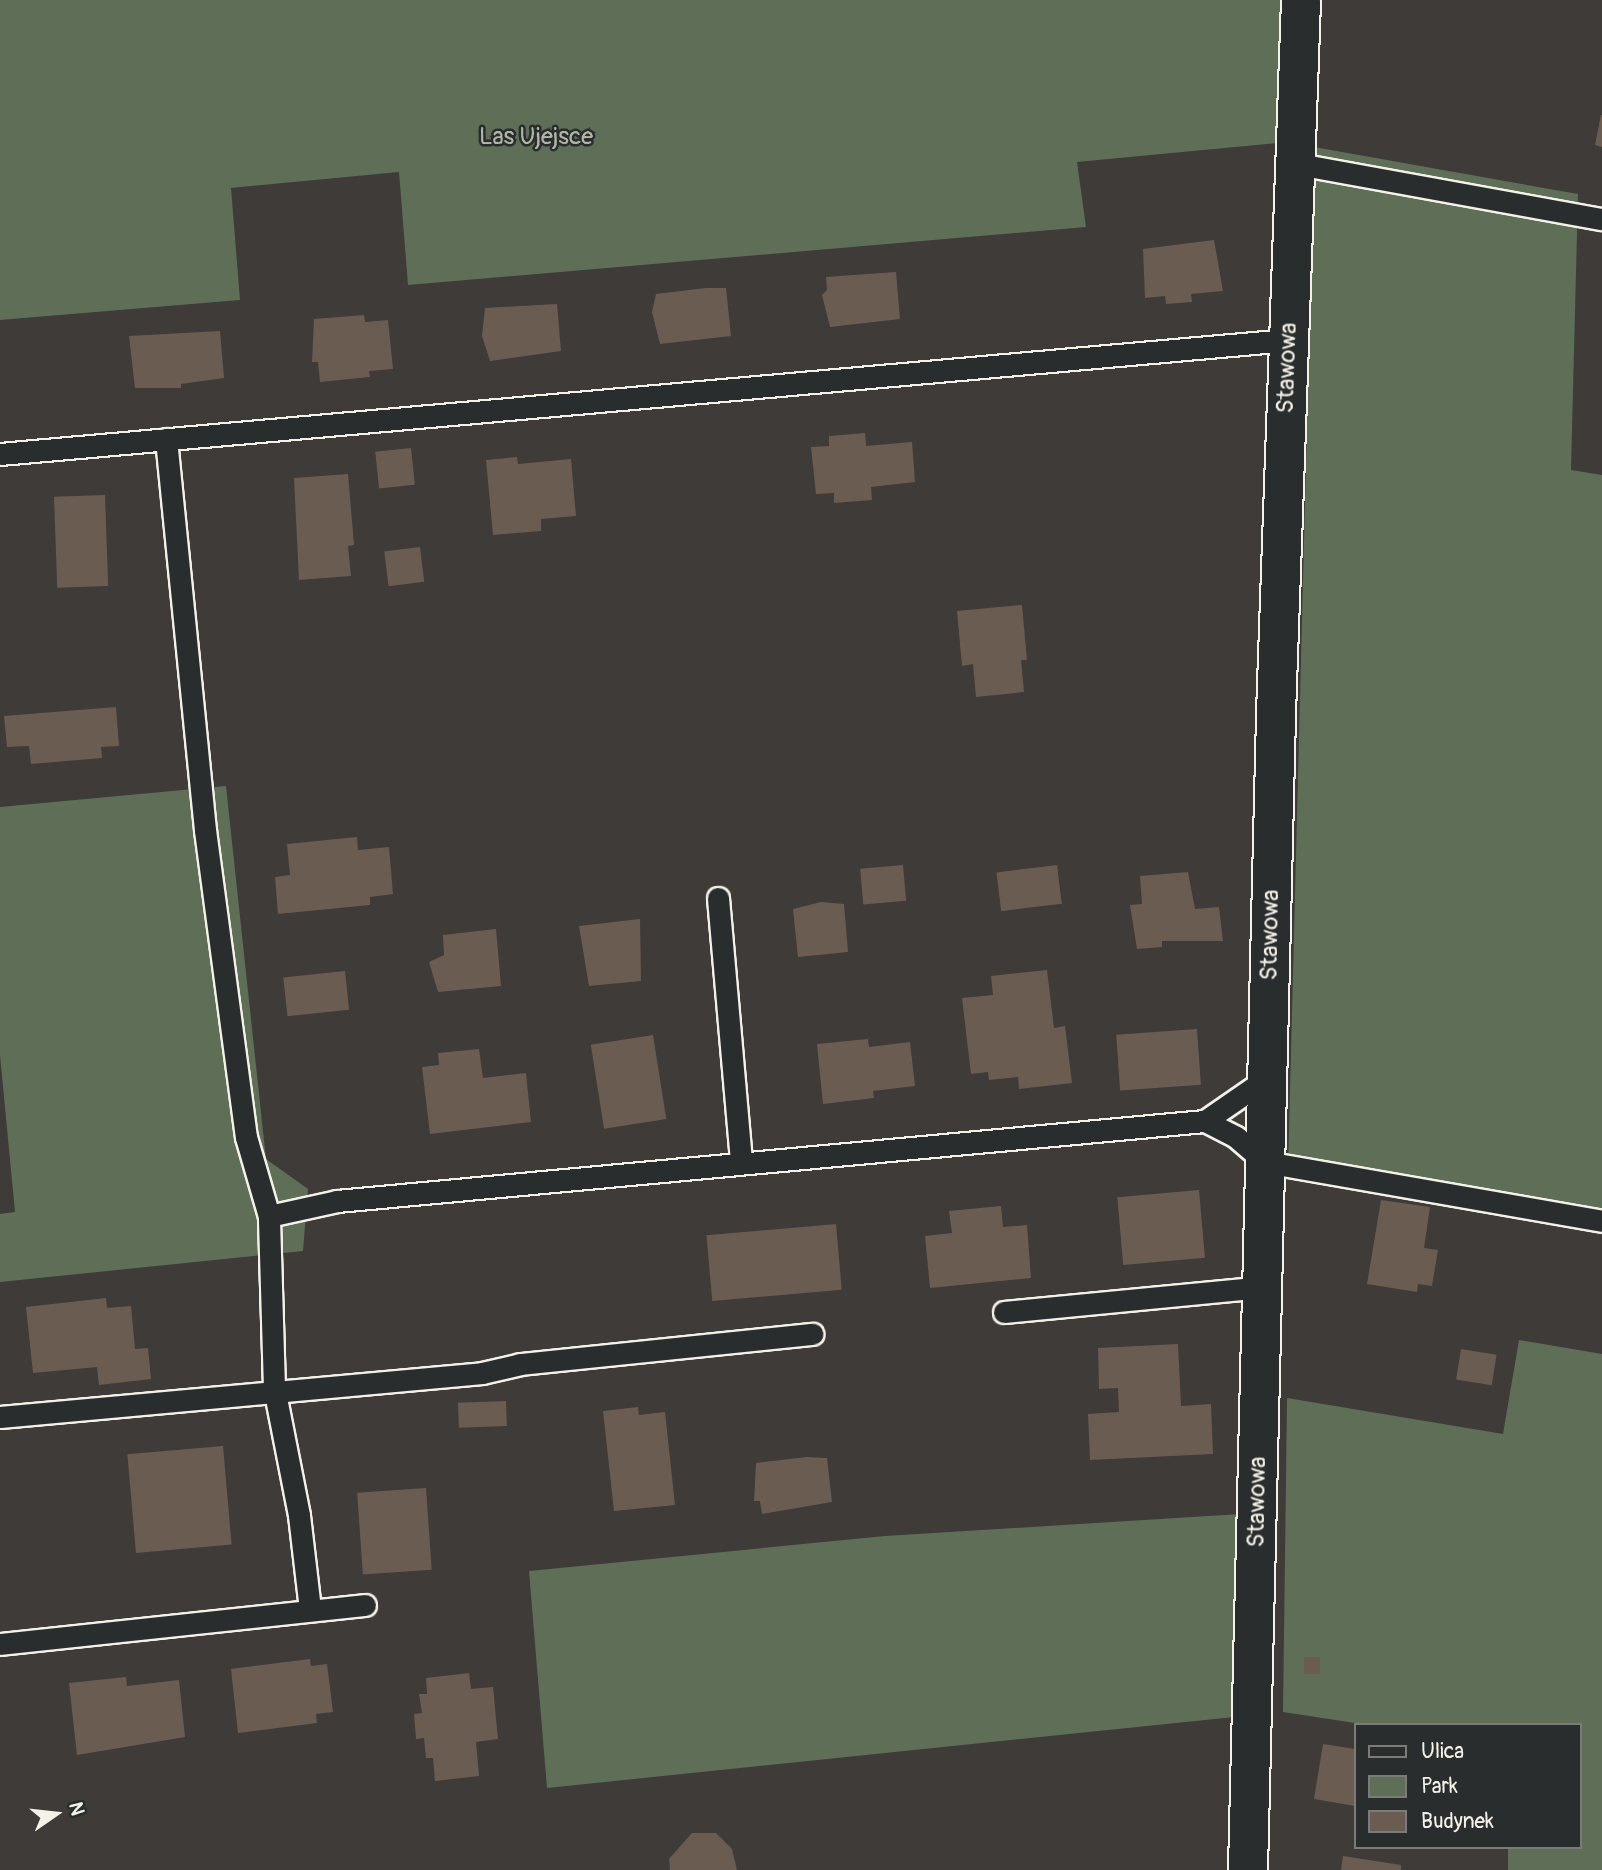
<!DOCTYPE html>
<style>
body{margin:0}
#map{position:relative;width:1602px;height:1870px;overflow:hidden;background:#3e3b39;font-family:Pangolin,sans-serif}
div>[style]{position:absolute}
[style*='--x']{left:calc(var(--x)*1px);top:calc(var(--y)*1px);width:calc(var(--w)*1px);rotate:calc(var(--a)*1deg)}
.green>*{inset:0;background:#5f6e57}
.building>*{inset:0;background:#6b5c52;transform-origin:0 0}
.roads{filter:drop-shadow(2px 0 #f4f1e8) drop-shadow(-2px 0 #f4f1e8) drop-shadow(0 2px #f4f1e8) drop-shadow(0 -2px #f4f1e8)}
.lane>*{height:21px;margin:-10.5px;padding:0 10.5px;transform-origin:10.5px;border-radius:10.5px;background:#2a2d2e}
.street>*{height:38px;margin:-19px;padding:0 19px;transform-origin:19px;border-radius:19px;background:#2a2d2e}
span{translate:-50% -50%;white-space:nowrap;text-align:center;line-height:1.15;-webkit-text-stroke:5px #2a2d2e;paint-order:stroke}
.park-label{font-size:24px;color:#b1b6a7}
.street-label{font-size:24px;color:#f4f1e8}
.legend{position:absolute;left:1354px;top:1723px;width:228px;height:126px;box-sizing:border-box;background:#2a2d2e;border:2px solid #7b7b78;margin:0;padding:9px 12px;list-style:none;font-size:21px;color:#f4f1e8}
.legend li{display:flex;align-items:center;gap:14px;height:35px}
.legend b{width:35px;border:2px solid #7b7b78}
.north{position:absolute;left:21px;top:1779px;width:70px;height:70px;-webkit-text-stroke:5px #2a2d2e;paint-order:stroke;rotate:76deg;font-size:19px;font-weight:700;line-height:28px;text-align:center;color:#f4f1e8}
.north::after{content:'';display:block;margin:auto;width:24px;height:32px;background:#f4f1e8;clip-path:polygon(50% 0,100% 100%,50% 72%,0 100%)}
</style>
<div id="map">
<div class="green">
<div style="clip-path:polygon(0 0,1289px 0,1289px 142px,1077px 162px,1086px 227px,408px 285px,399px 172px,231px 188px,240px 300px,0 320px)"></div>
<div style="clip-path:polygon(1314px 147px,1578px 194px,1571px 470px,1602px 475px,1602px 1227px,1288px 1171px)"></div>
<div style="clip-path:polygon(226px 786px,266px 1159px,308px 1189px,303px 1251px,0 1282px,0 1214px,15px 1212px,0 1055px,0 807px)"></div>
<div style="clip-path:polygon(1519px 1340px,1602px 1354px,1602px 1870px,1508px 1870px,1508px 1847px,1579px 1847px,1579px 1725px,1368px 1725px,1283px 1712px,1287px 1398px,1503px 1434px)"></div>
<div style="clip-path:polygon(1241px 1514px,1244px 1716px,547px 1788px,529px 1571px,885px 1536px)"></div>
</div>
<div class="building">
<div style="clip-path:polygon(1601px 115px,1602px 115px,1602px 147px,1595px 145px)"></div>
<div style="clip-path:polygon(1214px 240px,1223px 291px,1191px 294px,1192px 302px,1166px 304px,1165px 296px,1145px 298px,1143px 249px)"></div>
<div style="clip-path:polygon(896px 272px,900px 319px,830px 327px,822px 295px,827px 290px,826px 277px)"></div>
<div style="clip-path:polygon(706px 288px,726px 288px,731px 336px,660px 344px,652px 312px,656px 294px)"></div>
<div style="clip-path:polygon(557px 304px,561px 351px,490px 361px,482px 336px,485px 308px)"></div>
<div style="clip-path:polygon(364px 315px,365px 322px,388px 320px,393px 369px,369px 371px,370px 377px,320px 382px,318px 362px,312px 362px,314px 319px)"></div>
<div style="clip-path:polygon(220px 331px,224px 378px,181px 384px,181px 388px,135px 388px,129px 336px)"></div>
<div style="clip-path:polygon(865px 433px,866px 446px,912px 442px,915px 482px,871px 487px,872px 500px,834px 503px,834px 493px,816px 494px,811px 447px,829px 446px,829px 436px)"></div>
<div style="left:411px;top:448px;width:37px;height:36px;rotate:84deg"></div>
<div style="clip-path:polygon(517px 457px,518px 464px,571px 459px,576px 516px,541px 519px,541px 531px,493px 535px,486px 460px)"></div>
<div style="clip-path:polygon(348px 474px,354px 545px,348px 546px,351px 576px,299px 580px,294px 478px)"></div>
<div style="left:105px;top:495px;width:91px;height:51px;rotate:88deg"></div>
<div style="left:420px;top:547px;width:35px;height:36px;rotate:83deg"></div>
<div style="clip-path:polygon(1022px 605px,1027px 660px,1021px 660px,1024px 692px,976px 697px,973px 664px,962px 666px,957px 611px)"></div>
<div style="clip-path:polygon(116px 707px,119px 746px,101px 747px,102px 758px,31px 764px,29px 746px,7px 747px,4px 716px)"></div>
<div style="clip-path:polygon(357px 837px,358px 850px,389px 847px,393px 894px,370px 897px,370px 905px,278px 914px,275px 877px,290px 875px,287px 844px)"></div>
<div style="left:903px;top:865px;width:36px;height:43px;rotate:85deg"></div>
<div style="left:1057px;top:865px;width:39px;height:61px;rotate:83deg"></div>
<div style="clip-path:polygon(1188px 872px,1195px 909px,1219px 907px,1223px 941px,1162px 941px,1162px 947px,1137px 949px,1130px 905px,1142px 904px,1140px 876px)"></div>
<div style="clip-path:polygon(821px 902px,844px 904px,848px 952px,798px 957px,793px 909px)"></div>
<div style="clip-path:polygon(640px 919px,641px 981px,589px 986px,579px 926px)"></div>
<div style="clip-path:polygon(496px 929px,501px 986px,438px 992px,429px 962px,444px 955px,443px 935px)"></div>
<div style="clip-path:polygon(1047px 970px,1054px 1028px,1065px 1026px,1072px 1083px,1019px 1089px,1018px 1077px,989px 1080px,988px 1072px,971px 1074px,962px 998px,993px 995px,991px 976px)"></div>
<div style="left:345px;top:971px;width:39px;height:62px;rotate:84deg"></div>
<div style="left:1197px;top:1029px;width:56px;height:81px;rotate:86deg"></div>
<div style="left:653px;top:1035px;width:85px;height:63px;rotate:81deg"></div>
<div style="clip-path:polygon(868px 1039px,869px 1047px,910px 1042px,915px 1086px,873px 1091px,874px 1098px,823px 1104px,817px 1044px)"></div>
<div style="clip-path:polygon(479px 1049px,483px 1078px,526px 1073px,531px 1122px,430px 1134px,422px 1067px,439px 1065px,438px 1053px)"></div>
<div style="left:1199px;top:1190px;width:68px;height:82px;rotate:85deg"></div>
<div style="clip-path:polygon(1381px 1200px,1430px 1207px,1424px 1248px,1438px 1250px,1432px 1286px,1418px 1284px,1417px 1292px,1367px 1284px)"></div>
<div style="clip-path:polygon(1001px 1206px,1003px 1227px,1027px 1225px,1031px 1278px,930px 1288px,925px 1236px,952px 1233px,949px 1211px)"></div>
<div style="left:836px;top:1224px;width:66px;height:130px;rotate:85deg"></div>
<div style="clip-path:polygon(106px 1298px,107px 1308px,131px 1306px,135px 1349px,148px 1348px,151px 1379px,99px 1385px,97px 1367px,33px 1373px,26px 1307px)"></div>
<div style="clip-path:polygon(1178px 1344px,1181px 1406px,1211px 1404px,1213px 1454px,1090px 1460px,1088px 1414px,1119px 1412px,1118px 1388px,1099px 1389px,1098px 1348px)"></div>
<div style="left:1461px;top:1349px;width:36px;height:31px;rotate:9deg"></div>
<div style="left:506px;top:1401px;width:25px;height:48px;rotate:88deg"></div>
<div style="clip-path:polygon(638px 1407px,639px 1415px,665px 1412px,675px 1505px,614px 1511px,603px 1411px)"></div>
<div style="left:223px;top:1446px;width:99px;height:96px;rotate:85deg"></div>
<div style="clip-path:polygon(807px 1457px,827px 1458px,832px 1502px,762px 1514px,760px 1501px,754px 1501px,756px 1463px)"></div>
<div style="left:426px;top:1488px;width:82px;height:69px;rotate:86deg"></div>
<div style="left:1304px;top:1657px;width:16px;height:17px"></div>
<div style="clip-path:polygon(310px 1659px,311px 1666px,327px 1664px,333px 1712px,316px 1714px,317px 1723px,238px 1733px,231px 1669px)"></div>
<div style="clip-path:polygon(469px 1673px,471px 1689px,493px 1687px,498px 1739px,476px 1742px,479px 1776px,435px 1781px,433px 1758px,426px 1758px,424px 1738px,416px 1739px,414px 1714px,422px 1713px,419px 1694px,427px 1694px,426px 1678px)"></div>
<div style="clip-path:polygon(126px 1677px,127px 1686px,179px 1680px,185px 1737px,77px 1755px,69px 1683px)"></div>
<div style="clip-path:polygon(1323px 1744px,1355px 1749px,1355px 1806px,1314px 1799px)"></div>
<div style="clip-path:polygon(692px 1833px,716px 1833px,732px 1849px,737px 1870px,670px 1870px,669px 1859px)"></div>
<div style="clip-path:polygon(1343px 1856px,1401px 1865px,1401px 1870px,1341px 1870px)"></div>
</div>
<div class="roads">
<div class="lane">
<div style="--x:1298;--y:164;--w:309;--a:10.3"></div>
<div style="--x:166;--y:439;--w:393;--a:84.3"></div>
<div style="--x:205;--y:830;--w:310;--a:82.4"></div>
<div style="--x:246;--y:1137;--w:82;--a:73.8"></div>
<div style="--x:0;--y:454;--w:1292;--a:-5.06"></div>
<div style="--x:718;--y:898;--w:265;--a:85"></div>
<div style="--x:1205;--y:1121;--w:35;--a:27"></div>
<div style="--x:1236;--y:1137;--w:38;--a:41"></div>
<div style="--x:1265;--y:1162;--w:342;--a:9.9"></div>
<div style="--x:1004;--y:1312;--w:259;--a:-5.5"></div>
<div style="--x:0;--y:1417;--w:484;--a:-5.2"></div>
<div style="--x:482;--y:1373;--w:39;--a:-13"></div>
<div style="--x:520;--y:1364;--w:294;--a:-5.9"></div>
<div style="--x:310;--y:1609;--w:95;--a:-96.7"></div>
<div style="--x:299;--y:1515;--w:129;--a:-101.1"></div>
<div style="--x:274;--y:1388;--w:172;--a:-91.7"></div>
<div style="--x:269;--y:1216;--w:70;--a:-12.4"></div>
<div style="--x:337;--y:1201;--w:872;--a:-5.27"></div>
<div style="--x:1205;--y:1121;--w:75;--a:-34.7"></div>
<div style="--x:0;--y:1644;--w:367;--a:-6.1"></div>
</div>
<div class="street">
<div style="--x:1248;--y:1870;--w:1157;--a:-88.61"></div>
<div style="--x:1276;--y:713;--w:713;--a:-87.99"></div>
</div>
</div>
<div class="park-label">
<span style="left:536px;top:137px">Las Ujejsce</span>
</div>
<div class="street-label">
<span style="left:1287px;top:368px;rotate:-88deg">Stawowa</span>
<span style="left:1270px;top:935px;rotate:-89deg">Stawowa</span>
<span style="left:1257px;top:1502px;rotate:-89deg">Stawowa</span>
</div>
<ul class="legend">
<li><b style="height:9px;background:#2a2d2e"></b>Ulica</li>
<li><b style="height:19px;background:#5f6e57"></b>Park</li>
<li><b style="height:19px;background:#6b5c52"></b>Budynek</li>
</ul>
<div class="north">N</div>
</div>
